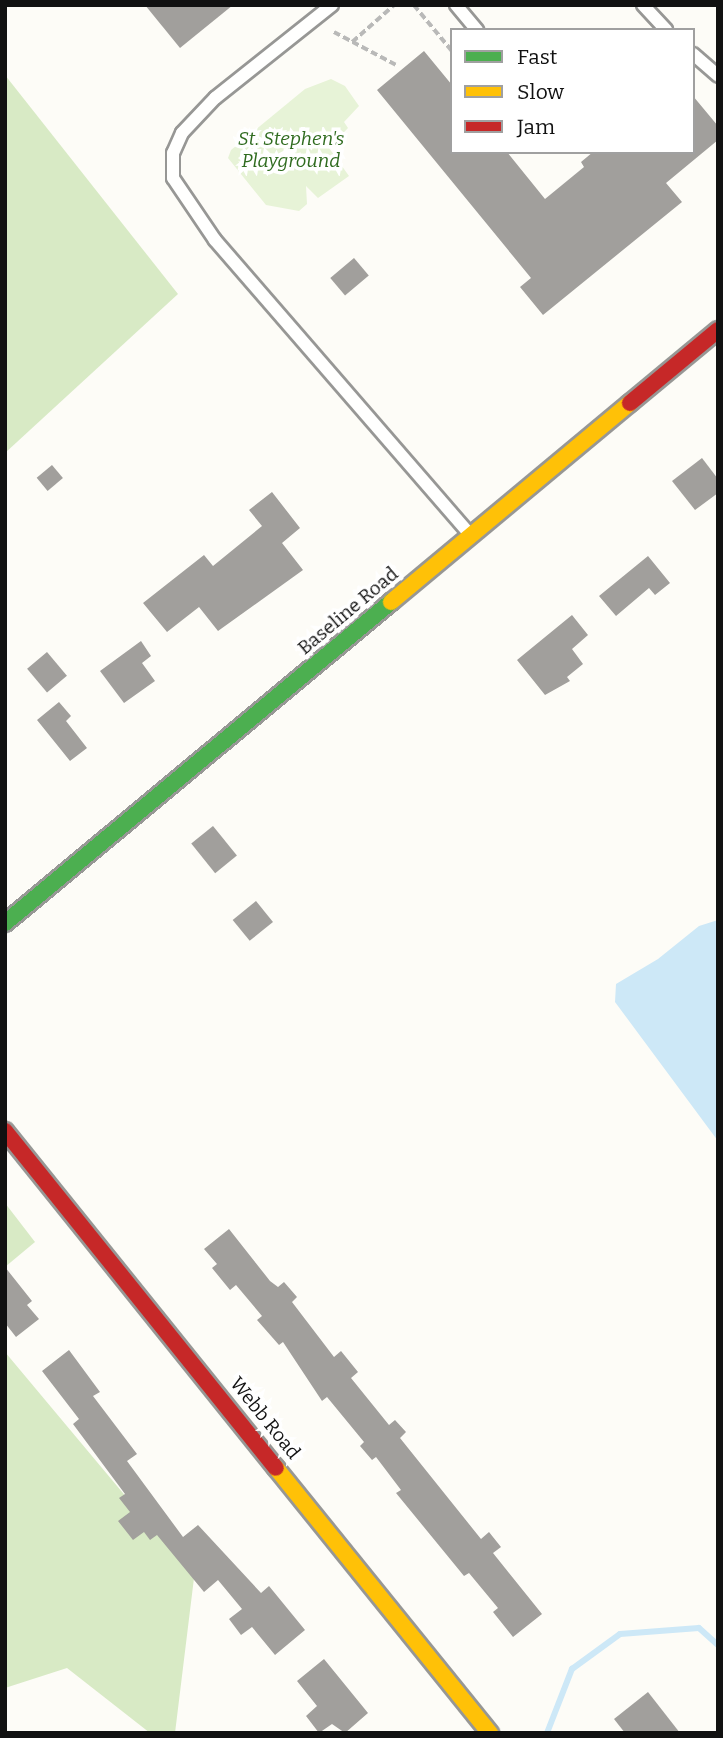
<!DOCTYPE html>
<style>
body{margin:0}
#map{position:relative;width:723px;height:1738px;overflow:hidden;background:#fdfcf7;font-family:Bitter,serif}
div>[style]{position:absolute}
[style*='--x']{left:calc(var(--x)*1px);top:calc(var(--y)*1px);width:calc(var(--w)*1px);rotate:calc(var(--a)*1deg)}
.green>*{inset:0;background:#e7f3d7}
.forest>*{inset:0;background:#d8eac5}
.water>*{inset:0;background:#cde8f7}
.stream>*{height:6px;margin:-3px;padding:0 3px;transform-origin:3px;border-radius:3px;background:#cde8f7}
.building>*{inset:0;background:#a19f9c;transform-origin:0 0}
.path>*{height:3.5px;margin-top:-1.75px;transform-origin:0;background:repeating-linear-gradient(90deg,#b9b9b8 0 7px,transparent 0 10.5px)}
.roads{filter:drop-shadow(2px 0 #979795) drop-shadow(-2px 0 #979795) drop-shadow(0 2px #979795) drop-shadow(0 -2px #979795)}
.lane>*{height:12px;margin:-6px;padding:0 6px;transform-origin:6px;border-radius:6px;background:#fffffe}
.fast>*{height:16px;margin:-8px;padding:0 8px;transform-origin:8px;border-radius:8px;background:#4caf50}
.slow>*{height:16px;margin:-8px;padding:0 8px;transform-origin:8px;border-radius:8px;background:#ffc107}
.jam>*{height:16px;margin:-8px;padding:0 8px;transform-origin:8px;border-radius:8px;background:#c62828}
span{translate:-50% -50%;white-space:nowrap;text-align:center;line-height:1.15;-webkit-text-stroke:7px #fff;paint-order:stroke}
.park-label{font-size:19px;color:#2f6b1f;font-style:italic}
.street-label{font-size:19px;color:#111}
.frame{position:absolute;inset:0;border:7px solid #111;pointer-events:none}
.legend{position:absolute;left:450px;top:28px;width:245px;height:126px;box-sizing:border-box;background:#fff;border:2px solid #a0a0a0;margin:0;padding:9px 12px;list-style:none;font-size:21px;color:#111}
.legend li{display:flex;align-items:center;gap:14px;height:35px}
.legend b{width:35px;border:2px solid #a0a0a0}
</style>
<div id="map">
<div class="green">
<div style="clip-path:polygon(331px 79px,345px 86px,359px 106px,344px 122px,348px 128px,329px 148px,349px 176px,318px 198px,306px 186px,307px 204px,299px 211px,266px 205px,228px 158px,231px 150px,305px 89px)"></div>
</div>
<div class="forest">
<div style="clip-path:polygon(5px 75px,178px 294px,5px 453px)"></div>
<div style="clip-path:polygon(5px 1203px,35px 1242px,5px 1267px)"></div>
<div style="clip-path:polygon(5px 1352px,194px 1578px,175px 1733px,150px 1733px,67px 1668px,5px 1688px)"></div>
</div>
<div class="water">
<div style="clip-path:polygon(718px 920px,718px 1141px,615px 1002px,616px 984px,658px 959px,699px 926px)"></div>
</div>
<div class="stream">
<div style="--x:547;--y:1733;--w:69;--a:-68.7"></div>
<div style="--x:572;--y:1669;--w:59;--a:-36.1"></div>
<div style="--x:620;--y:1634;--w:79;--a:-4.3"></div>
<div style="--x:699;--y:1628;--w:25;--a:42"></div>
</div>
<div class="building">
<div style="clip-path:polygon(145px 5px,233px 5px,180px 48px)"></div>
<div style="clip-path:polygon(424px 51px,452px 85px,452px 152px,507px 152px,545px 199px,584px 167px,581px 162px,593px 152px,693px 152px,693px 96px,718px 126px,718px 140px,666px 183px,682px 202px,543px 315px,520px 287px,531px 278px,377px 90px)"></div>
<div style="left:354px;top:258px;width:23px;height:31px;rotate:50deg"></div>
<div style="clip-path:polygon(702px 458px,718px 479px,718px 493px,695px 510px,672px 481px)"></div>
<div style="left:52px;top:465px;width:17px;height:20px;rotate:50deg"></div>
<div style="clip-path:polygon(272px 492px,300px 528px,282px 543px,303px 570px,218px 631px,199px 607px,167px 632px,143px 603px,204px 555px,213px 566px,262px 526px,249px 510px)"></div>
<div style="clip-path:polygon(648px 556px,670px 583px,655px 595px,649px 588px,616px 616px,599px 596px)"></div>
<div style="clip-path:polygon(572px 615px,588px 635px,572px 649px,583px 664px,567px 677px,570px 681px,545px 695px,517px 660px)"></div>
<div style="clip-path:polygon(141px 641px,151px 656px,142px 663px,155px 681px,124px 703px,100px 671px)"></div>
<div style="left:47px;top:652px;width:31px;height:26px;rotate:50deg"></div>
<div style="clip-path:polygon(59px 702px,71px 716px,66px 721px,87px 748px,70px 761px,37px 720px)"></div>
<div style="left:213px;top:826px;width:38px;height:28px;rotate:51deg"></div>
<div style="left:256px;top:901px;width:27px;height:30px;rotate:51deg"></div>
<div style="clip-path:polygon(229px 1229px,270px 1281px,278px 1287px,284px 1282px,297px 1297px,292px 1302px,334px 1357px,341px 1351px,358px 1372px,351px 1378px,389px 1425px,395px 1420px,406px 1432px,400px 1438px,481px 1539px,489px 1532px,501px 1547px,493px 1553px,542px 1614px,513px 1637px,493px 1612px,498px 1608px,469px 1573px,464px 1576px,396px 1493px,401px 1490px,376px 1457px,372px 1460px,360px 1446px,364px 1442px,327px 1397px,322px 1401px,283px 1342px,279px 1345px,257px 1320px,262px 1316px,236px 1285px,230px 1290px,212px 1268px,217px 1264px,204px 1249px)"></div>
<div style="clip-path:polygon(5px 1267px,32px 1301px,27px 1305px,39px 1319px,16px 1337px,5px 1323px)"></div>
<div style="clip-path:polygon(69px 1350px,100px 1392px,93px 1396px,137px 1454px,127px 1461px,183px 1537px,198px 1525px,261px 1593px,269px 1586px,305px 1630px,275px 1655px,252px 1627px,241px 1635px,229px 1619px,242px 1609px,218px 1580px,204px 1592px,157px 1535px,150px 1540px,144px 1532px,133px 1540px,118px 1521px,130px 1512px,119px 1498px,125px 1494px,73px 1424px,79px 1419px,42px 1371px)"></div>
<div style="clip-path:polygon(324px 1659px,368px 1713px,345px 1733px,332px 1724px,319px 1733px,306px 1716px,317px 1706px,297px 1681px)"></div>
<div style="clip-path:polygon(648px 1692px,680px 1733px,625px 1733px,614px 1719px)"></div>
</div>
<div class="path">
<div style="--x:414;--y:5;--w:60;--a:50.4"></div>
<div style="--x:334;--y:32;--w:70;--a:28"></div>
<div style="--x:352;--y:42;--w:56;--a:-41.4"></div>
</div>
<div class="roads">
<div class="lane">
<div style="--x:332;--y:5;--w:149;--a:141.5"></div>
<div style="--x:215;--y:98;--w:48;--a:133.3"></div>
<div style="--x:182;--y:133;--w:22;--a:114"></div>
<div style="--x:173;--y:153;--w:25;--a:90"></div>
<div style="--x:173;--y:178;--w:75;--a:55.9"></div>
<div style="--x:215;--y:240;--w:388;--a:49.1"></div>
<div style="--x:456;--y:5;--w:33;--a:50"></div>
<div style="--x:643;--y:5;--w:34;--a:47"></div>
<div style="--x:693;--y:54;--w:33;--a:41"></div>
</div>
<div class="fast">
<div style="--x:5;--y:923;--w:502;--a:-39.75"></div>
</div>
<div class="slow">
<div style="--x:391;--y:602;--w:311;--a:-39.8"></div>
<div style="--x:276;--y:1468;--w:341;--a:51.1"></div>
</div>
<div class="jam">
<div style="--x:630;--y:403;--w:114;--a:-39.7"></div>
<div style="--x:5;--y:1131;--w:432;--a:51.2"></div>
</div>
</div>
<div class="park-label">
<span style="left:291px;top:150px">St. Stephen's<br>Playground</span>
</div>
<div class="street-label">
<span style="left:348px;top:611px;rotate:-40deg">Baseline Road</span>
<span style="left:265px;top:1418px;rotate:51deg">Webb Road</span>
</div>
<div class="frame"></div>
<ul class="legend">
<li><b style="height:9px;background:#4caf50"></b>Fast</li>
<li><b style="height:9px;background:#ffc107"></b>Slow</li>
<li><b style="height:9px;background:#c62828"></b>Jam</li>
</ul>
</div>
